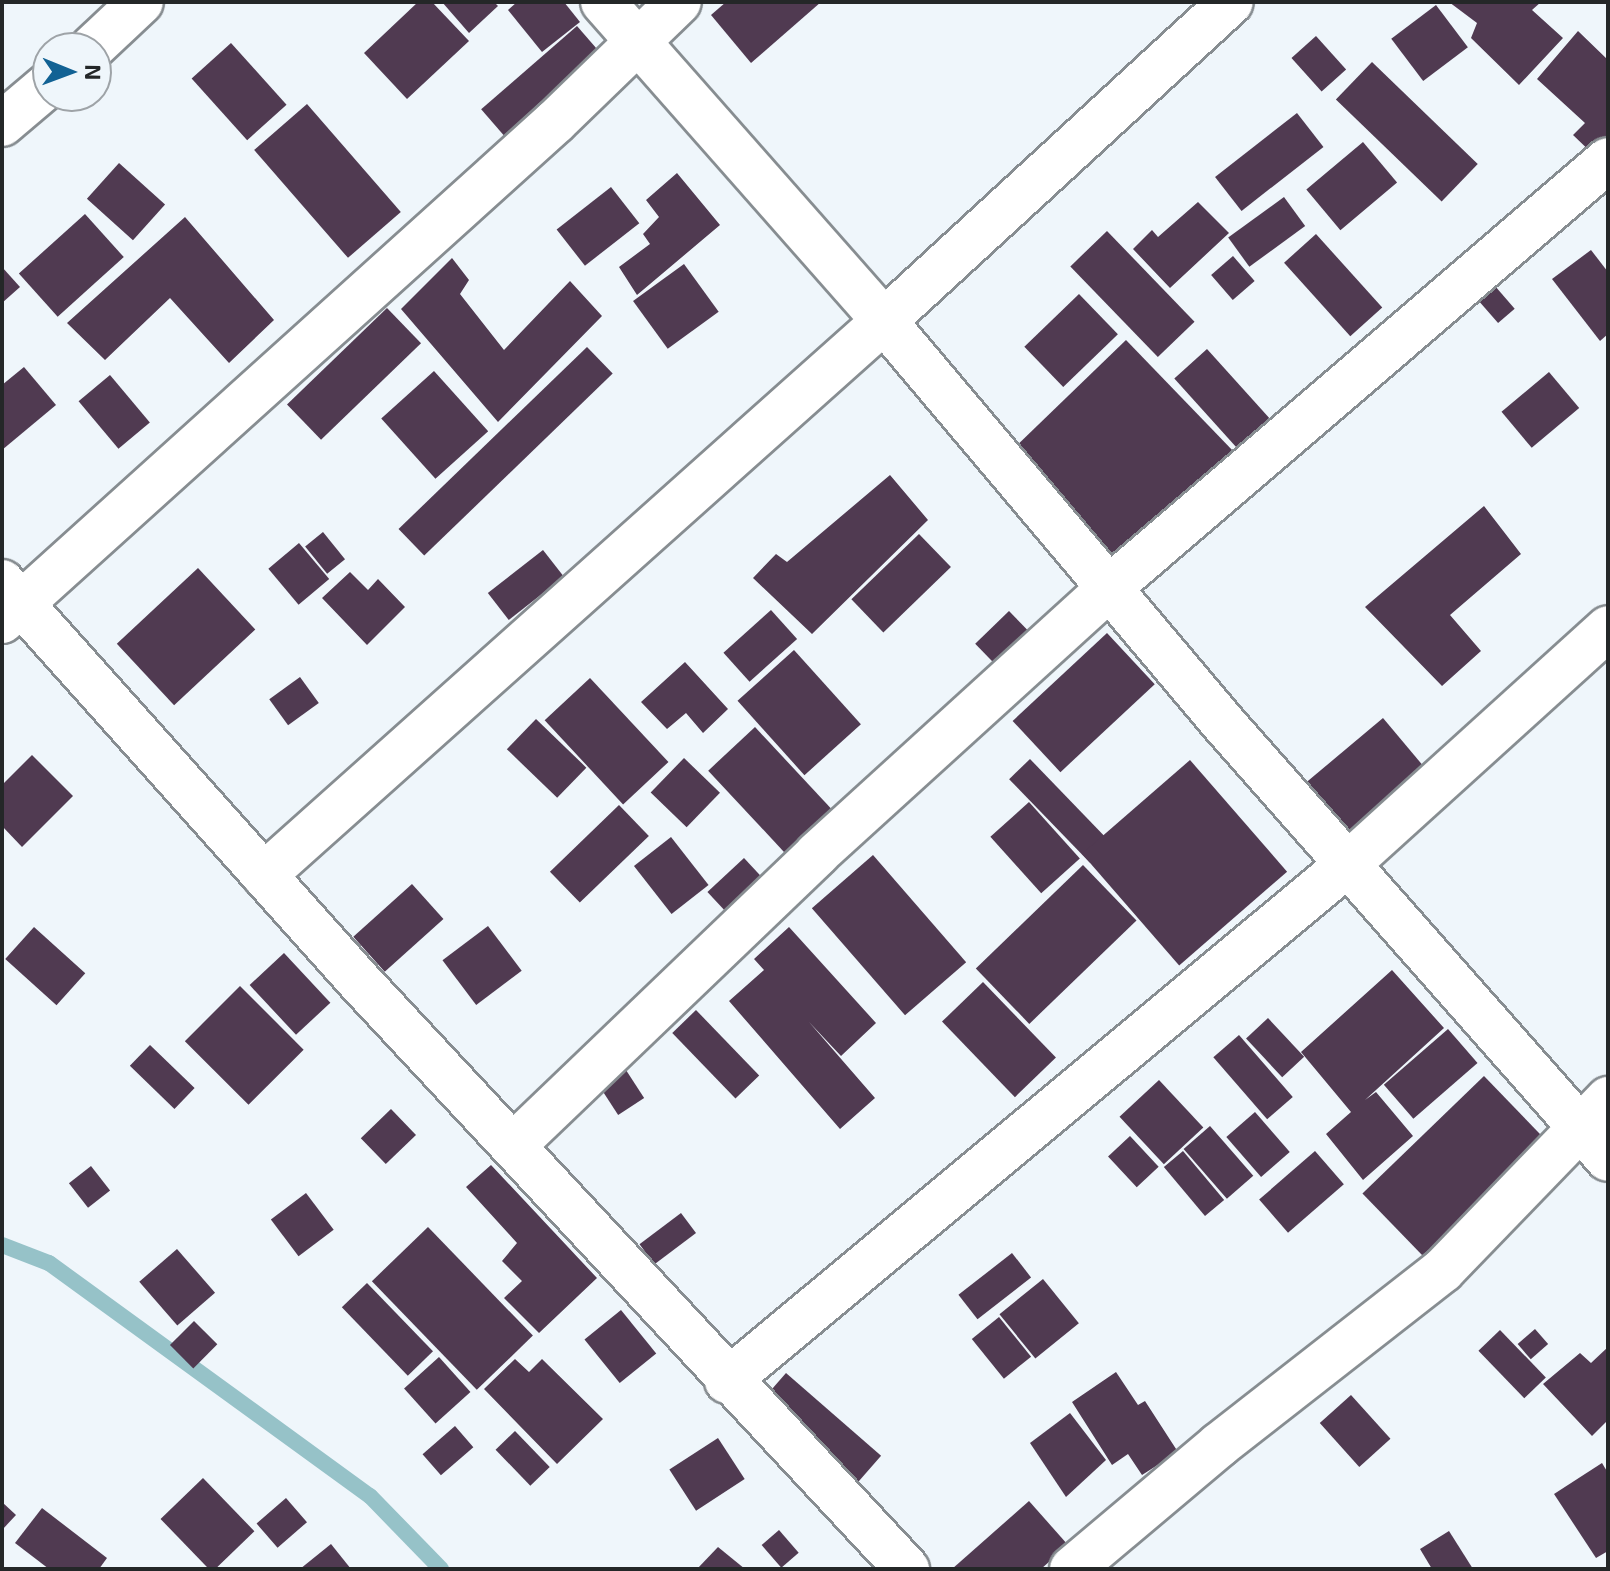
<!DOCTYPE html>
<style>
body{margin:0}
#map{position:relative;width:1610px;height:1571px;overflow:hidden;background:#eff6fb;font-family:"Exo 2",sans-serif}
div>[style]{position:absolute}
[style*='--x']{left:calc(var(--x)*1px);top:calc(var(--y)*1px);width:calc(var(--w)*1px);rotate:calc(var(--a)*1deg)}
.stream>*{height:16px;margin:-8px;padding:0 8px;transform-origin:8px;border-radius:8px;background:#96c2c8}
.building>*{inset:0;background:#503a51;transform-origin:0 0}
.roads{filter:drop-shadow(2px 0 #878d91) drop-shadow(-2px 0 #878d91) drop-shadow(0 2px #878d91) drop-shadow(0 -2px #878d91)}
.minor>*{height:44px;margin:-22px;padding:0 22px;transform-origin:22px;border-radius:22px;background:#fff}
span{translate:-50% -50%;white-space:nowrap;text-align:center;line-height:1.15;-webkit-text-stroke:8px #eff6fb;paint-order:stroke}
.frame{position:absolute;inset:0;border:4px solid #242728;pointer-events:none}
.north{position:absolute;left:32px;top:32px;width:80px;height:80px;box-sizing:border-box;background:#eff6fb;border:2px solid #9ea3a7;border-radius:50%;rotate:91deg;font-size:22px;font-weight:700;line-height:32px;text-align:center;color:#242728}
.north::after{content:'';display:block;margin:auto;width:28px;height:36px;background:#126294;clip-path:polygon(50% 0,100% 100%,50% 72%,0 100%)}
</style>
<div id="map">
<div class="stream">
<div style="--x:2;--y:1245;--w:50;--a:21"></div>
<div style="--x:49;--y:1263;--w:397;--a:36"></div>
<div style="--x:370;--y:1496;--w:102;--a:45.8"></div>
</div>
<div class="building">
<div style="clip-path:polygon(418px 2px,432px 2px,469px 41px,407px 99px,364px 53px)"></div>
<div style="clip-path:polygon(442px 2px,494px 2px,498px 6px,469px 33px)"></div>
<div style="clip-path:polygon(517px 2px,564px 2px,580px 22px,542px 52px,508px 10px)"></div>
<div style="clip-path:polygon(726px 2px,821px 2px,751px 63px,711px 15px)"></div>
<div style="clip-path:polygon(1449px 2px,1541px 2px,1532px 10px,1563px 38px,1519px 85px,1471px 38px,1477px 23px)"></div>
<div style="left:1436px;top:5px;width:53px;height:56px;rotate:53deg"></div>
<div style="left:577px;top:26px;width:40px;height:127px;rotate:49deg"></div>
<div style="clip-path:polygon(1578px 31px,1608px 60px,1608px 147px,1597px 158px,1573px 135px,1585px 123px,1537px 79px)"></div>
<div style="left:1316px;top:36px;width:45px;height:33px;rotate:48deg"></div>
<div style="left:231px;top:43px;width:83px;height:53px;rotate:48deg"></div>
<div style="left:1372px;top:62px;width:147px;height:52px;rotate:44deg"></div>
<div style="left:307px;top:104px;width:143px;height:70px;rotate:49deg"></div>
<div style="left:1297px;top:113px;width:43px;height:104px;rotate:52deg"></div>
<div style="left:1363px;top:142px;width:53px;height:74px;rotate:50deg"></div>
<div style="left:119px;top:163px;width:62px;height:48px;rotate:42deg"></div>
<div style="clip-path:polygon(677px 173px,720px 225px,637px 295px,619px 267px,650px 244px,643px 234px,659px 217px,646px 200px)"></div>
<div style="left:611px;top:187px;width:46px;height:69px;rotate:52deg"></div>
<div style="left:1284px;top:197px;width:36px;height:69px;rotate:54deg"></div>
<div style="clip-path:polygon(1198px 202px,1229px 233px,1170px 288px,1133px 249px,1152px 230px,1158px 237px)"></div>
<div style="left:85px;top:214px;width:58px;height:89px;rotate:48deg"></div>
<div style="clip-path:polygon(185px 217px,274px 320px,229px 363px,170px 298px,105px 360px,67px 323px)"></div>
<div style="left:1107px;top:231px;width:126px;height:51px;rotate:46deg"></div>
<div style="left:1316px;top:234px;width:99px;height:43px;rotate:48deg"></div>
<div style="clip-path:polygon(1591px 250px,1608px 272px,1608px 334px,1600px 341px,1552px 279px)"></div>
<div style="left:1233px;top:256px;width:33px;height:29px;rotate:49deg"></div>
<div style="clip-path:polygon(452px 258px,469px 280px,460px 294px,504px 350px,570px 281px,602px 316px,498px 422px,401px 309px)"></div>
<div style="left:684px;top:264px;width:59px;height:63px;rotate:54deg"></div>
<div style="clip-path:polygon(2px 267px,20px 287px,2px 303px)"></div>
<div style="left:1495px;top:286px;width:30px;height:22px;rotate:49deg"></div>
<div style="left:1079px;top:294px;width:56px;height:76px;rotate:46deg"></div>
<div style="left:387px;top:308px;width:49px;height:139px;rotate:46deg"></div>
<div style="left:1126px;top:340px;width:167px;height:159px;rotate:46deg"></div>
<div style="left:587px;top:347px;width:37px;height:262px;rotate:46deg"></div>
<div style="left:1207px;top:349px;width:93px;height:44px;rotate:48deg"></div>
<div style="clip-path:polygon(24px 367px,56px 405px,2px 450px,2px 385px)"></div>
<div style="left:434px;top:371px;width:81px;height:71px;rotate:48deg"></div>
<div style="left:1549px;top:372px;width:47px;height:62px;rotate:50deg"></div>
<div style="left:110px;top:375px;width:62px;height:41px;rotate:50deg"></div>
<div style="clip-path:polygon(890px 475px,928px 520px,812px 634px,753px 578px,776px 554px,787px 562px)"></div>
<div style="clip-path:polygon(1484px 506px,1521px 554px,1450px 615px,1481px 651px,1442px 686px,1365px 607px)"></div>
<div style="left:323px;top:532px;width:35px;height:23px;rotate:51deg"></div>
<div style="left:919px;top:534px;width:46px;height:94px;rotate:46deg"></div>
<div style="left:299px;top:543px;width:47px;height:40px;rotate:50deg"></div>
<div style="left:543px;top:550px;width:34px;height:70px;rotate:52deg"></div>
<div style="left:198px;top:568px;width:84px;height:111px;rotate:47deg"></div>
<div style="clip-path:polygon(350px 572px,368px 590px,378px 579px,405px 607px,367px 645px,322px 598px)"></div>
<div style="left:771px;top:610px;width:39px;height:64px;rotate:48deg"></div>
<div style="left:1009px;top:611px;width:29px;height:47px;rotate:46deg"></div>
<div style="left:1107px;top:633px;width:70px;height:129px;rotate:47deg"></div>
<div style="left:794px;top:650px;width:100px;height:76px;rotate:48deg"></div>
<div style="clip-path:polygon(685px 662px,728px 709px,703px 733px,686px 713px,667px 729px,641px 702px)"></div>
<div style="left:300px;top:677px;width:32px;height:38px;rotate:54deg"></div>
<div style="left:590px;top:678px;width:115px;height:62px;rotate:47deg"></div>
<div style="left:1383px;top:718px;width:67px;height:102px;rotate:50deg"></div>
<div style="left:536px;top:719px;width:70px;height:42px;rotate:44deg"></div>
<div style="left:755px;top:727px;width:121px;height:64px;rotate:47deg"></div>
<div style="clip-path:polygon(32px 755px,73px 796px,22px 847px,2px 826px,2px 785px)"></div>
<div style="left:684px;top:758px;width:50px;height:48px;rotate:44deg"></div>
<div style="left:1030px;top:759px;width:116px;height:29px;rotate:46deg"></div>
<div style="left:1190px;top:760px;width:148px;height:143px;rotate:49deg"></div>
<div style="left:1029px;top:802px;width:76px;height:52px;rotate:48deg"></div>
<div style="left:619px;top:805px;width:43px;height:96px;rotate:46deg"></div>
<div style="left:671px;top:837px;width:61px;height:47px;rotate:52deg"></div>
<div style="left:873px;top:855px;width:142px;height:81px;rotate:49deg"></div>
<div style="left:744px;top:858px;width:54px;height:50px;rotate:47deg"></div>
<div style="left:1083px;top:865px;width:77px;height:149px;rotate:46deg"></div>
<div style="left:412px;top:884px;width:47px;height:79px;rotate:48deg"></div>
<div style="left:488px;top:926px;width:56px;height:57px;rotate:53deg"></div>
<div style="left:34px;top:927px;width:69px;height:43px;rotate:42deg"></div>
<div style="clip-path:polygon(789px 927px,876px 1023px,841px 1056px,809px 1022px,875px 1098px,840px 1129px,729px 1001px,764px 970px,754px 959px)"></div>
<div style="left:284px;top:953px;width:68px;height:47px;rotate:47deg"></div>
<div style="clip-path:polygon(1392px 970px,1444px 1028px,1365px 1100px,1376px 1092px,1413px 1136px,1363px 1180px,1326px 1134px,1351px 1112px,1301px 1052px)"></div>
<div style="left:983px;top:982px;width:105px;height:57px;rotate:46deg"></div>
<div style="left:240px;top:986px;width:90px;height:78px;rotate:45deg"></div>
<div style="left:696px;top:1010px;width:91px;height:33px;rotate:46deg"></div>
<div style="left:1268px;top:1018px;width:53px;height:30px;rotate:47deg"></div>
<div style="left:1448px;top:1029px;width:45px;height:85px;rotate:49deg"></div>
<div style="left:1239px;top:1035px;width:82px;height:34px;rotate:49deg"></div>
<div style="left:150px;top:1045px;width:62px;height:29px;rotate:44deg"></div>
<div style="left:624px;top:1067px;width:37px;height:31px;rotate:57deg"></div>
<div style="left:1484px;top:1076px;width:91px;height:169px;rotate:46deg"></div>
<div style="left:1159px;top:1080px;width:65px;height:54px;rotate:47deg"></div>
<div style="left:391px;top:1109px;width:36px;height:42px;rotate:46deg"></div>
<div style="left:1255px;top:1112px;width:53px;height:38px;rotate:49deg"></div>
<div style="left:1210px;top:1126px;width:66px;height:35px;rotate:49deg"></div>
<div style="left:1130px;top:1136px;width:42px;height:30px;rotate:47deg"></div>
<div style="left:1183px;top:1151px;width:64px;height:25px;rotate:50deg"></div>
<div style="left:1315px;top:1151px;width:44px;height:74px;rotate:49deg"></div>
<div style="clip-path:polygon(491px 1165px,597px 1278px,539px 1333px,504px 1298px,522px 1281px,502px 1261px,517px 1243px,466px 1187px)"></div>
<div style="left:91px;top:1166px;width:31px;height:28px;rotate:52deg"></div>
<div style="left:306px;top:1193px;width:46px;height:44px;rotate:53deg"></div>
<div style="left:681px;top:1213px;width:25px;height:52px;rotate:53deg"></div>
<div style="left:428px;top:1227px;width:151px;height:78px;rotate:46deg"></div>
<div style="left:177px;top:1249px;width:58px;height:50px;rotate:49deg"></div>
<div style="left:1012px;top:1253px;width:31px;height:68px;rotate:52deg"></div>
<div style="left:1043px;top:1279px;width:57px;height:56px;rotate:51deg"></div>
<div style="left:367px;top:1283px;width:95px;height:35px;rotate:46deg"></div>
<div style="left:621px;top:1310px;width:56px;height:47px;rotate:51deg"></div>
<div style="left:999px;top:1317px;width:51px;height:35px;rotate:51deg"></div>
<div style="left:194px;top:1321px;width:33px;height:34px;rotate:45deg"></div>
<div style="left:1535px;top:1329px;width:20px;height:23px;rotate:49deg"></div>
<div style="left:1500px;top:1330px;width:66px;height:30px;rotate:46deg"></div>
<div style="clip-path:polygon(1608px 1347px,1608px 1420px,1592px 1436px,1543px 1384px,1580px 1353px,1591px 1363px)"></div>
<div style="left:439px;top:1357px;width:47px;height:47px;rotate:48deg"></div>
<div style="clip-path:polygon(515px 1359px,529px 1372px,542px 1359px,603px 1419px,557px 1464px,484px 1389px)"></div>
<div style="clip-path:polygon(1116px 1372px,1138px 1405px,1145px 1401px,1178px 1452px,1142px 1475px,1128px 1454px,1112px 1465px,1072px 1402px)"></div>
<div style="left:786px;top:1373px;width:126px;height:38px;rotate:41deg"></div>
<div style="left:1351px;top:1395px;width:59px;height:42px;rotate:48deg"></div>
<div style="clip-path:polygon(1070px 1413px,1106px 1460px,1066px 1497px,1030px 1443px)"></div>
<div style="left:455px;top:1426px;width:28px;height:43px;rotate:49deg"></div>
<div style="left:515px;top:1431px;width:50px;height:27px;rotate:46deg"></div>
<div style="left:718px;top:1438px;width:49px;height:58px;rotate:57deg"></div>
<div style="clip-path:polygon(1602px 1463px,1608px 1473px,1608px 1551px,1596px 1558px,1554px 1494px)"></div>
<div style="left:203px;top:1478px;width:74px;height:59px;rotate:46deg"></div>
<div style="left:286px;top:1498px;width:32px;height:39px;rotate:49deg"></div>
<div style="clip-path:polygon(1029px 1501px,1068px 1545px,1041px 1569px,952px 1569px)"></div>
<div style="clip-path:polygon(2px 1502px,16px 1515px,2px 1530px)"></div>
<div style="clip-path:polygon(42px 1508px,107px 1558px,99px 1569px,49px 1569px,15px 1543px)"></div>
<div style="left:779px;top:1530px;width:30px;height:23px;rotate:49deg"></div>
<div style="clip-path:polygon(1449px 1531px,1473px 1569px,1432px 1569px,1420px 1549px)"></div>
<div style="clip-path:polygon(331px 1544px,351px 1569px,300px 1569px)"></div>
<div style="clip-path:polygon(718px 1547px,745px 1569px,697px 1569px)"></div>
</div>
<div class="roads">
<div class="minor">
<div style="--x:603;--y:2;--w:425;--a:48.6"></div>
<div style="--x:884;--y:321;--w:527;--a:49.85"></div>
<div style="--x:1224;--y:724;--w:580;--a:48.56"></div>
<div style="--x:92;--y:48;--w:67;--a:-43.2"></div>
<div style="--x:2;--y:124;--w:60;--a:-40.3"></div>
<div style="--x:2;--y:582;--w:535;--a:48.18"></div>
<div style="--x:359;--y:981;--w:804;--a:47.02"></div>
<div style="--x:2;--y:621;--w:746;--a:-42.07"></div>
<div style="--x:556;--y:121;--w:171;--a:-44.1"></div>
<div style="--x:264;--y:875;--w:831;--a:-41.78"></div>
<div style="--x:884;--y:321;--w:471;--a:-42.6"></div>
<div style="--x:515;--y:1144;--w:419;--a:-43.8"></div>
<div style="--x:817;--y:854;--w:395;--a:-42.3"></div>
<div style="--x:1109;--y:588;--w:657;--a:-40.62"></div>
<div style="--x:727;--y:1381;--w:808;--a:-39.78"></div>
<div style="--x:1348;--y:864;--w:351;--a:-42.2"></div>
<div style="--x:1072;--y:1569;--w:192;--a:-40.1"></div>
<div style="--x:1219;--y:1445;--w:284;--a:-38"></div>
<div style="--x:1443;--y:1270;--w:238;--a:-46"></div>
</div>
</div>
<div class="frame"></div>
<div class="north">N</div>
</div>
